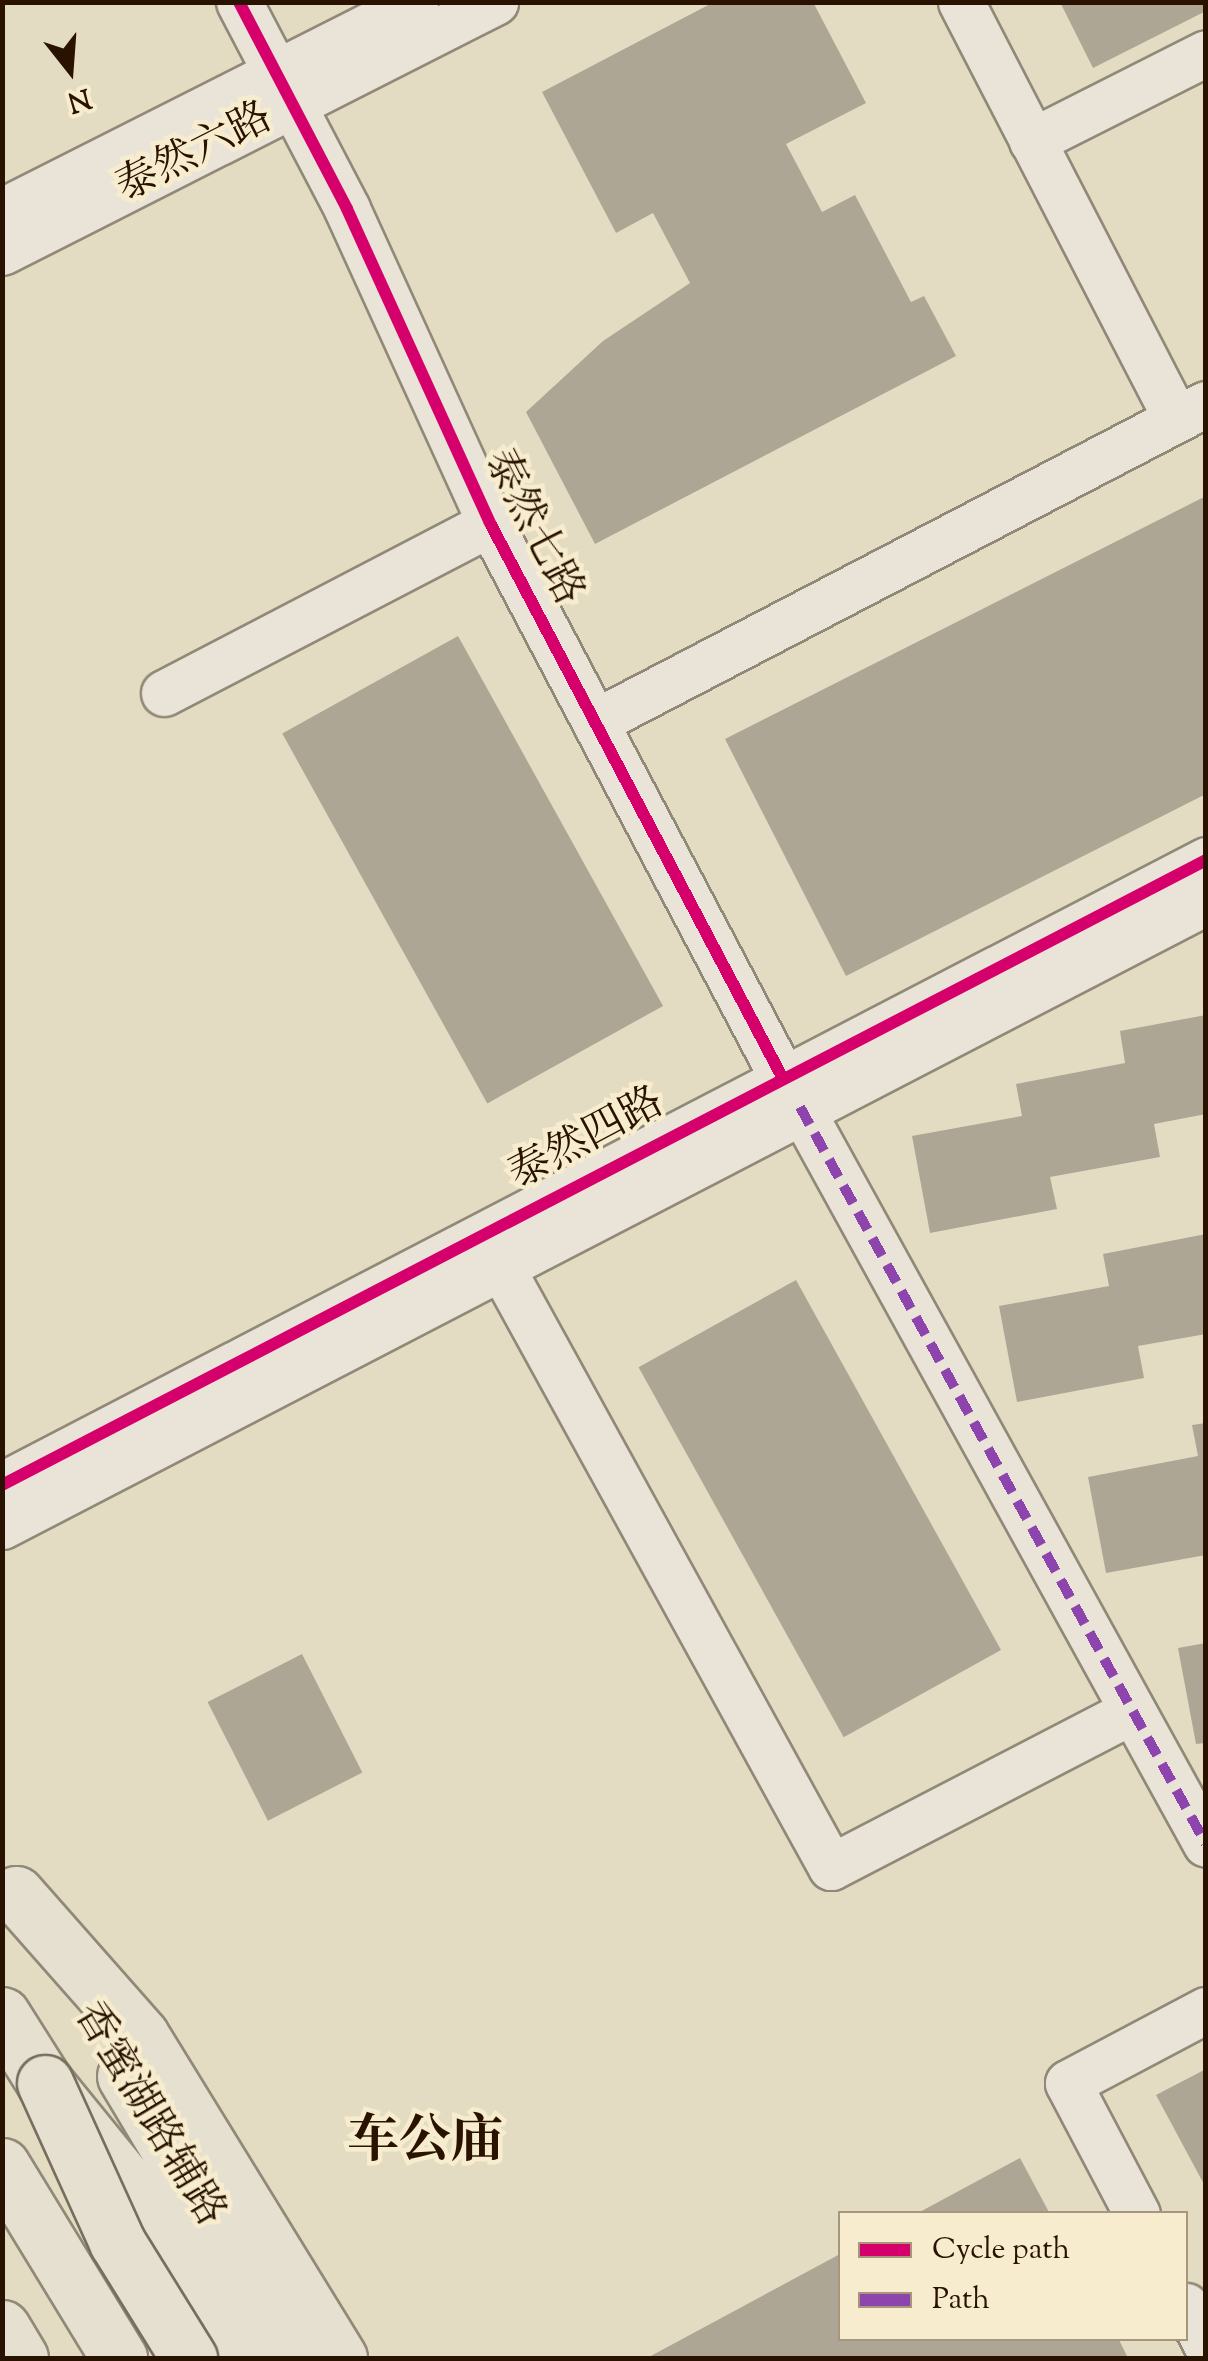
<!DOCTYPE html>
<meta charset="utf-8">
<style>
body{margin:0}
#map{position:relative;width:1208px;height:2361px;overflow:hidden;background:#e4dcc2;font-family:"Sorts Mill Goudy","Noto Serif SC",serif}
div>[style]{position:absolute}
[style*='--x']{left:calc(var(--x)*1px);top:calc(var(--y)*1px);width:calc(var(--w)*1px);rotate:calc(var(--a)*1deg)}
.building>*{inset:0;background:#aea694;transform-origin:0 0}
.roads{filter:drop-shadow(2px 0 #918978) drop-shadow(-2px 0 #918978) drop-shadow(0 2px #918978) drop-shadow(0 -2px #918978)}
.minor>*{height:45px;margin:-22.5px;padding:0 22.5px;transform-origin:22.5px;border-radius:22.5px;background:#e9e4d7}
.major>*{height:55px;margin:-27.5px;padding:0 27.5px;transform-origin:27.5px;border-radius:27.5px;background:#e5e0d0}
.highway>*{height:55px;margin:-27.5px;padding:0 27.5px;transform-origin:27.5px;border-radius:27.5px;background:#e5e0d0}
.bridges{filter:drop-shadow(2px 0 #766e5e) drop-shadow(-2px 0 #766e5e) drop-shadow(0 2px #766e5e) drop-shadow(0 -2px #766e5e)}
.highway-bridge>*{height:55px;margin:-27.5px;padding:0 27.5px;transform-origin:27.5px;border-radius:27.5px;background:#e5e0d0}
.quiet>*{height:10px;margin-top:-5px;transform-origin:0;background:repeating-linear-gradient(90deg,#8e44ad 0 20px,transparent 0 30px)}
.cycleway>*{height:12px;margin:-6px;padding:0 6px;transform-origin:6px;border-radius:6px;background:#d6006c}
span{translate:-50% -50%;white-space:nowrap;text-align:center;line-height:1.15;-webkit-text-stroke:9px #f7edce;paint-order:stroke}
.street-label{font-size:42px;color:#291300}
.district-label{font-size:52px;color:#291300;font-weight:700}
.frame{position:absolute;inset:0;border:5px solid #291300;pointer-events:none}
.legend{position:absolute;left:838px;top:2211px;width:350px;height:130px;box-sizing:border-box;background:#f7edce;border:2px solid #a5967c;margin:0;padding:12px 18px;list-style:none;font-size:30px;color:#291300}
.legend li{display:flex;align-items:center;gap:20px;height:50px}
.legend b{width:50px;border:2px solid #a5967c}
.north{position:absolute;left:20px;top:20px;width:100px;height:100px;-webkit-text-stroke:8px #f7edce;paint-order:stroke;rotate:163deg;font-size:28px;font-weight:700;line-height:40px;text-align:center;color:#291300}
.north::after{content:'';display:block;margin:auto;width:35px;height:45px;background:#291300;clip-path:polygon(50% 0,100% 100%,50% 72%,0 100%)}
</style>
<div id="map">
<div class="building">
<div style="clip-path:polygon(714px 2px,813px 2px,866px 103px,786px 144px,822px 212px,855px 195px,911px 302px,924px 296px,956px 356px,595px 544px,526px 412px,603px 341px,690px 283px,653px 213px,616px 233px,542px 92px)"></div>
<div style="clip-path:polygon(1060px 2px,1206px 2px,1206px 11px,1093px 68px)"></div>
<div style="clip-path:polygon(1206px 496px,1206px 794px,846px 976px,725px 739px)"></div>
<div style="left:458px;top:636px;width:423px;height:201px;rotate:61deg"></div>
<div style="clip-path:polygon(1206px 1015px,1206px 1114px,1154px 1124px,1160px 1157px,1050px 1177px,1057px 1209px,930px 1233px,912px 1136px,1022px 1116px,1016px 1084px,1125px 1063px,1120px 1031px)"></div>
<div style="clip-path:polygon(1206px 1234px,1206px 1334px,1138px 1346px,1144px 1378px,1017px 1402px,999px 1306px,1109px 1286px,1103px 1254px)"></div>
<div style="left:796px;top:1280px;width:423px;height:180px;rotate:61deg"></div>
<div style="clip-path:polygon(1206px 1423px,1206px 1555px,1106px 1573px,1088px 1477px,1198px 1456px,1192px 1425px)"></div>
<div style="clip-path:polygon(1206px 1643px,1206px 1743px,1196px 1744px,1178px 1648px)"></div>
<div style="left:302px;top:1654px;width:133px;height:106px;rotate:63deg"></div>
<div style="clip-path:polygon(1206px 2069px,1206px 2188px,1156px 2095px)"></div>
<div style="clip-path:polygon(1020px 2158px,1050px 2214px,916px 2214px)"></div>
<div style="clip-path:polygon(840px 2254px,840px 2338px,1118px 2338px,1128px 2358px,647px 2358px)"></div>
</div>
<div class="roads">
<div class="minor">
<div style="--x:239;--y:2;--w:233;--a:62.4"></div>
<div style="--x:347;--y:209;--w:345;--a:65.5"></div>
<div style="--x:490;--y:523;--w:624;--a:62.2"></div>
<div style="--x:961;--y:2;--w:469;--a:62.7"></div>
<div style="--x:1032;--y:141;--w:195;--a:-26.8"></div>
<div style="--x:2;--y:211;--w:463;--a:-26.8"></div>
<div style="--x:2;--y:252;--w:553;--a:-26.89"></div>
<div style="--x:164;--y:693;--w:368;--a:-27.5"></div>
<div style="--x:595;--y:722;--w:689;--a:-27.5"></div>
<div style="--x:800;--y:1107;--w:841;--a:61.15"></div>
<div style="--x:500;--y:1265;--w:687;--a:61.2"></div>
<div style="--x:831;--y:1867;--w:339;--a:-27.4"></div>
<div style="--x:2;--y:1485;--w:1357;--a:-27.43"></div>
<div style="--x:2;--y:1526;--w:1356;--a:-27.4"></div>
<div style="--x:1137;--y:2214;--w:148;--a:-117.8"></div>
<div style="--x:1068;--y:2083;--w:156;--a:-27.9"></div>
<div style="--x:1186;--y:2306;--w:43;--a:62.2"></div>
</div>
<div class="major">
<div style="--x:16;--y:1894;--w:189;--a:48.6"></div>
<div style="--x:141;--y:2036;--w:378;--a:58.4"></div>
<div style="--x:125;--y:2076;--w:328;--a:59.2"></div>
</div>
<div class="highway">
<div style="--x:2;--y:2015;--w:80;--a:57.7"></div>
<div style="--x:45;--y:2083;--w:182;--a:50.8"></div>
<div style="--x:160;--y:2224;--w:157;--a:58.5"></div>
<div style="--x:2;--y:2166;--w:225;--a:58.6"></div>
<div style="--x:2;--y:2328;--w:35;--a:59"></div>
</div>
</div>
<div class="bridges">
<div class="highway-bridge">
<div style="--x:45;--y:2083;--w:175;--a:65.6"></div>
<div style="--x:117;--y:2242;--w:137;--a:58.2"></div>
</div>
</div>
<div class="quiet">
<div style="--x:800;--y:1107;--w:841;--a:61.15"></div>
</div>
<div class="cycleway">
<div style="--x:239;--y:2;--w:233;--a:62.4"></div>
<div style="--x:347;--y:209;--w:345;--a:65.5"></div>
<div style="--x:490;--y:523;--w:624;--a:62.2"></div>
<div style="--x:2;--y:1485;--w:1357;--a:-27.43"></div>
</div>
<div class="street-label">
<span style="left:195px;top:154px;rotate:-27deg">泰然六路</span>
<span style="left:532px;top:528px;rotate:63deg">泰然七路</span>
<span style="left:587px;top:1140px;rotate:-28deg">泰然四路</span>
<span style="left:148px;top:2115px;rotate:59deg">香蜜湖路辅路</span>
</div>
<div class="district-label">
<span style="left:425px;top:2144px">车公庙</span>
</div>
<div class="frame"></div>
<ul class="legend">
<li><b style="height:12px;background:#d6006c"></b>Cycle path</li>
<li><b style="height:12px;background:#8e44ad"></b>Path</li>
</ul>
<div class="north">N</div>
</div>
